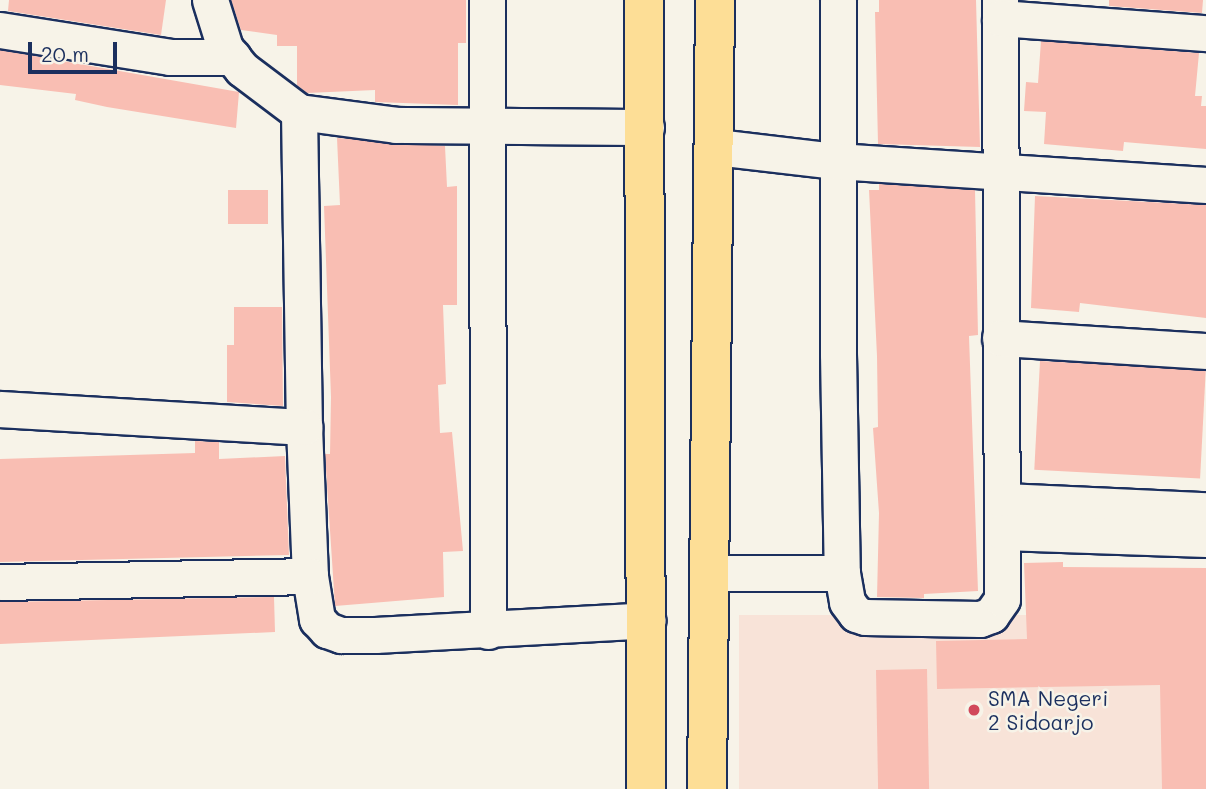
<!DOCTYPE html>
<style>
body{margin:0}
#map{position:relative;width:1206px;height:789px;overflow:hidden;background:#f7f3e8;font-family:Mali,sans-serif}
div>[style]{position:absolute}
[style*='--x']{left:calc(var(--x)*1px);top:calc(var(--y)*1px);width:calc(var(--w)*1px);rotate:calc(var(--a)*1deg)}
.built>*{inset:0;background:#f8e3d8;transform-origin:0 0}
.building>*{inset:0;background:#f9beb3;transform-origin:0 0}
.roads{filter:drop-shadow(2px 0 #1b2f5e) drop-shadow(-2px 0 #1b2f5e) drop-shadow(0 2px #1b2f5e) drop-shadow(0 -2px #1b2f5e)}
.minor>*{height:35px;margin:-17.5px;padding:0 17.5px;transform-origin:17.5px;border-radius:17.5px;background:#f7f3e8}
.major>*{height:38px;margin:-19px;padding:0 19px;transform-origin:19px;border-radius:19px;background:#fdde96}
.dots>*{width:19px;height:19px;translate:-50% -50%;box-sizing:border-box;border:4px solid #f7f3e8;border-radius:50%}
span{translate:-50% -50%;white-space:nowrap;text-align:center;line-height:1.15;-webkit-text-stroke:5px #f7f3e8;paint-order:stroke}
.poi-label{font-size:21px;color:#1b2f5e}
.left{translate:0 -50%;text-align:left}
.scale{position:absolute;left:28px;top:42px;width:89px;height:32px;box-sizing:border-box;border:4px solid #1b2f5e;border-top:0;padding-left:9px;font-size:21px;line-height:24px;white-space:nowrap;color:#1b2f5e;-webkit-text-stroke:5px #f7f3e8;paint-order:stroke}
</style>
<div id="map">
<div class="built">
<div style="left:1206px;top:615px;width:174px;height:467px;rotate:90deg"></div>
</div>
<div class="building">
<div style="clip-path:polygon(9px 0,166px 0,161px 35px,8px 11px)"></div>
<div style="clip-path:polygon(231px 0,466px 0,466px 43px,458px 43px,458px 105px,375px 102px,375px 90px,307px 93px,297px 85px,297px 46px,277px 46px,277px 35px,241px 30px)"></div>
<div style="clip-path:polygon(879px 0,976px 0,980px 147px,878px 144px,875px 12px,879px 12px)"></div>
<div style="clip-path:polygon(1109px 0,1203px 0,1202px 13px,1109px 6px)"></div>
<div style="clip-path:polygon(1041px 41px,1199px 53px,1195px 96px,1202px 96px,1201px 106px,1206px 106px,1206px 149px,1124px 142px,1123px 151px,1044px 144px,1046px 112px,1024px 111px,1026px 82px,1038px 83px)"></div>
<div style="clip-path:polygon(0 50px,239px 92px,236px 128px,107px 107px,75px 100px,76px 94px,0 85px)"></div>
<div style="clip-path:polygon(337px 138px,445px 146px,447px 187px,457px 186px,457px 305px,443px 305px,446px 384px,438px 385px,440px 433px,452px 432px,463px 551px,443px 552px,444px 597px,335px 606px,325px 454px,330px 454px,331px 397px,324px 206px,340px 205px)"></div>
<div style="clip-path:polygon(879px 184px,975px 190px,978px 335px,969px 336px,978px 591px,924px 594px,924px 598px,877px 597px,879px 513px,873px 428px,878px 427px,877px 356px,869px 190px,879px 190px)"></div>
<div style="left:228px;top:190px;width:40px;height:34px"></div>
<div style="clip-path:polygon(1035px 196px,1206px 205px,1206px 318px,1080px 303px,1079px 312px,1031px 308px)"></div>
<div style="clip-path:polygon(234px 307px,282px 307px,283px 406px,227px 402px,227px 345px,234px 345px)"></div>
<div style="left:1040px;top:361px;width:166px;height:109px;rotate:3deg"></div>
<div style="clip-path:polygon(195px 441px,219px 442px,219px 459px,285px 456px,289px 555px,0 562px,0 459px,195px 453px)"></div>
<div style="clip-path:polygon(1063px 562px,1063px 567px,1206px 568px,1206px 789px,1162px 789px,1160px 685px,937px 689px,936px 641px,1027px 639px,1024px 563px)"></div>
<div style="clip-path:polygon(274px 597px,275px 632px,0 644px,0 602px)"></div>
<div style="left:927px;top:669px;width:120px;height:51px;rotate:89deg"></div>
</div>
<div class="roads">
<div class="minor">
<div style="--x:210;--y:0;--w:50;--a:72.6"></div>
<div style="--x:225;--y:48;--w:27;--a:51"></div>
<div style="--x:242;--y:69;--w:71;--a:37"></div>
<div style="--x:299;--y:112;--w:98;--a:7.6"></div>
<div style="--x:396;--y:125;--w:250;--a:0.5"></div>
<div style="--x:487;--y:0;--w:631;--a:89.91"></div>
<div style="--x:838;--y:0;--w:354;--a:90"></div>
<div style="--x:838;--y:354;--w:219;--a:89"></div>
<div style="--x:842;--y:573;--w:29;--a:80"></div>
<div style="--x:847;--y:602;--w:15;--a:53"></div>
<div style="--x:856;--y:614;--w:9;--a:18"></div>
<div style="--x:865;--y:617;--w:115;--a:1"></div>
<div style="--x:980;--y:619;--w:12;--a:-20"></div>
<div style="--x:991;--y:615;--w:19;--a:-55"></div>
<div style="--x:1002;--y:599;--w:599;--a:-90.19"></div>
<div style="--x:1000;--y:18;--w:207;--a:4.2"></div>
<div style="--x:0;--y:30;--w:172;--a:9"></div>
<div style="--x:170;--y:57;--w:63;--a:0"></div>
<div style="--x:299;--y:112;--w:315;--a:89.1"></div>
<div style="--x:304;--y:427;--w:149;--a:87.7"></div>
<div style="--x:310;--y:576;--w:44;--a:80.8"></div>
<div style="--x:317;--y:619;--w:15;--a:48"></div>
<div style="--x:327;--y:630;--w:15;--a:20"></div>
<div style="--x:341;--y:635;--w:34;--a:0"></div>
<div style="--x:375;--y:635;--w:273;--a:-3.1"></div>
<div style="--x:716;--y:147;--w:121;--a:6.7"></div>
<div style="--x:836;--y:161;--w:371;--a:3.7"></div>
<div style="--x:1000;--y:338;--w:206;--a:3.6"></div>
<div style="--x:0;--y:409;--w:305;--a:3.4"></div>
<div style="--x:1004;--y:501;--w:202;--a:2.6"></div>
<div style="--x:1003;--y:532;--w:203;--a:2"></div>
<div style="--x:712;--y:573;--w:130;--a:0"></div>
<div style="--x:0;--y:582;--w:310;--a:-1.1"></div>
</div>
<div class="major">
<div style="--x:644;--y:0;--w:789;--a:89.85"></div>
<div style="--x:707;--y:789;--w:789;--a:-89.42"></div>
</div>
</div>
<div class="dots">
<div style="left:974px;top:710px;background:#d1495b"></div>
</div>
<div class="poi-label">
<span class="left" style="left:988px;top:710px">SMA Negeri<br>2 Sidoarjo</span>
</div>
<div class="scale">20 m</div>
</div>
